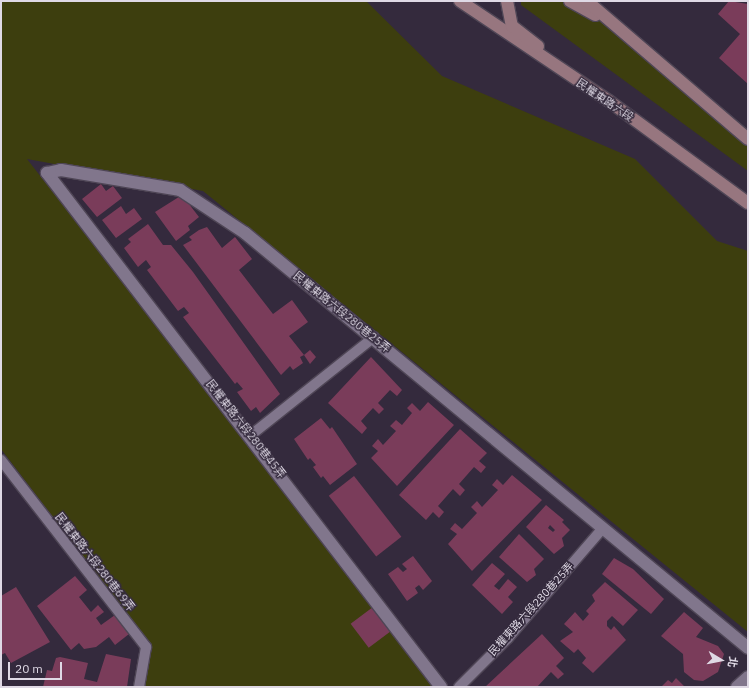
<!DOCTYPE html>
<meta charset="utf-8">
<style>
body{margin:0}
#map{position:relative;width:749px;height:688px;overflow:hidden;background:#342a3d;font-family:"IBM Plex Sans","Noto Sans TC",sans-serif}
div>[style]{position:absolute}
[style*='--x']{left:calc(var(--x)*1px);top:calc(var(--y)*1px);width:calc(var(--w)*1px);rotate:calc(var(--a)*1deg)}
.green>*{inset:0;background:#3d3e0e}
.building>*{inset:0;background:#7a3c5a;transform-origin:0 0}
.roads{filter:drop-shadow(1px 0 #4f4656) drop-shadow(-1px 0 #4f4656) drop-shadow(0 1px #4f4656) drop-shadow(0 -1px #4f4656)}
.service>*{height:10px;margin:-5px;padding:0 5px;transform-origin:5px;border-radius:5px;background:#81768c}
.minor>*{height:12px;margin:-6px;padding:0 6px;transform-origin:6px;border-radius:6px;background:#81768c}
.secondary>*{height:12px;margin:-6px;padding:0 6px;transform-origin:6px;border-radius:6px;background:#97767f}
span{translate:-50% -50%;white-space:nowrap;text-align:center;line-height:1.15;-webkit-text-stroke:3px #342a3d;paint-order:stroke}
.street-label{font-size:11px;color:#dfd9e5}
.frame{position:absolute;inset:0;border:2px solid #dfd9e5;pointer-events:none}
.north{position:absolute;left:701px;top:640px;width:40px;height:40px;-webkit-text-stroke:3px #342a3d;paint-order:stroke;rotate:100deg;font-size:11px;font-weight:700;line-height:16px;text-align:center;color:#dfd9e5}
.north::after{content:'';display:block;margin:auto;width:14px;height:18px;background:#dfd9e5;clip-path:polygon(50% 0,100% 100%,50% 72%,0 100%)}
.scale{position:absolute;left:8px;top:662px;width:54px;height:18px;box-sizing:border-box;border:2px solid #dfd9e5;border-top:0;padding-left:5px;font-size:12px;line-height:14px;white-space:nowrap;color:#dfd9e5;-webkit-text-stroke:3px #342a3d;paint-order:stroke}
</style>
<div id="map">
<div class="green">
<div style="clip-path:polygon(1px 1px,366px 1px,442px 76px,635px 159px,717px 241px,748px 251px,748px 632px,203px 191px,27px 159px,439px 687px,144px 687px,151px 645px,1px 449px)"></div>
<div style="clip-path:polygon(521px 1px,573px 1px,626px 36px,748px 146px,748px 171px,521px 5px)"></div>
</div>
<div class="building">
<div style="clip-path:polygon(729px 1px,748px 4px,748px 84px,719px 58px,740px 34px,718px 14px)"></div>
<div style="clip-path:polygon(101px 184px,106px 191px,113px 186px,122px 198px,97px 217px,82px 199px)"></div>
<div style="clip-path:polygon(182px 195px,199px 217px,188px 226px,190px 230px,176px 241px,155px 212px)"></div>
<div style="clip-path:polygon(121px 206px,126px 214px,134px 208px,142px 219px,116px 238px,102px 220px)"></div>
<div style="clip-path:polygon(148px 224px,163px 245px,171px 245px,193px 272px,280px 394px,260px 413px,256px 407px,251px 411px,237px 392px,243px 389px,237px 382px,235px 384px,183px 317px,189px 313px,184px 307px,178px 311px,147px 270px,151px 267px,146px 260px,138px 267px,124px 248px,131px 242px,128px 239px)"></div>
<div style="clip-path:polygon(207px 227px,222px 248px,235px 237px,252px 259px,239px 270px,273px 314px,292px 300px,308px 322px,289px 336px,304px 355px,300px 357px,303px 363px,293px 370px,290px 366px,281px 375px,183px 245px,192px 240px,189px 237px,199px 230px)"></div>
<div style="clip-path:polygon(310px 350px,316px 357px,310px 364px,304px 355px)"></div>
<div style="clip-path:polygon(371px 357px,402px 390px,397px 396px,390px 390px,378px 403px,384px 409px,379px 414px,373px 408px,361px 421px,367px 428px,362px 434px,328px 403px)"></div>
<div style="clip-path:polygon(428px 402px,454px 425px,397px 486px,371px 458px,378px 451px,372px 446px,378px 439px,383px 445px,396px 431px,390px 426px,396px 420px,402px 425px,412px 413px,407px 408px,412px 403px,420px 411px)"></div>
<div style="clip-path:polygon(321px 418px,330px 429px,332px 427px,357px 464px,330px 485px,323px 476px,321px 478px,313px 467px,316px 465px,310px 458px,308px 460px,294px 439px)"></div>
<div style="clip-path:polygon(460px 429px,487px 453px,479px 461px,486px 467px,481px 473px,474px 467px,459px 484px,465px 490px,460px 496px,453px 489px,438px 506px,444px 512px,439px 518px,433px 512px,426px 520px,399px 495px)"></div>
<div style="clip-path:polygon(512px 475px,542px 500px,472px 571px,448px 544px,457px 534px,450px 529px,455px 523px,462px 529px,477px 513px,471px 507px,477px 501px,482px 507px,498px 490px,492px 485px,497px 479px,503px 485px)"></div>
<div style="left:354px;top:476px;width:77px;height:32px;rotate:52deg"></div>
<div style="clip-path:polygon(evenodd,546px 505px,564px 520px,562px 522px,570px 530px,562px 538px,564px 546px,554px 554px,526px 527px,546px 505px,550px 525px,555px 530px,553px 532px,548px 528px,550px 525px)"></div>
<div style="clip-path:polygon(519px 534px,544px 559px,534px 569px,536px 575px,527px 582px,499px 557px)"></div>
<div style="clip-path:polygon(413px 556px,432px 581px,423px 590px,419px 585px,415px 588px,418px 593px,407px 601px,388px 574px,398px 567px,403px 572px,407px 569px,402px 564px)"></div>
<div style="clip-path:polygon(614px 558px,633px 569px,664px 599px,651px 614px,602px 574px)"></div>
<div style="clip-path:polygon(492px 563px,505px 574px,494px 586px,499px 590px,508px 579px,517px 587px,508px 597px,513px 602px,502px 614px,472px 585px)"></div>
<div style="clip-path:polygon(75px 576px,87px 590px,79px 597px,91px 612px,98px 605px,104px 612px,96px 618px,101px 625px,115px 615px,129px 634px,115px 645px,109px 637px,96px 647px,84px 649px,79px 643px,71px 650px,37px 606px)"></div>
<div style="clip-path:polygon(605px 582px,638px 610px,623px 626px,612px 616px,607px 621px,607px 626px,611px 630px,614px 626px,626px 640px,593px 673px,582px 663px,586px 658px,578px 649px,574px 653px,560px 641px,573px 632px,564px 624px,575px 612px,583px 621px,589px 614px,586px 611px,595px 601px,592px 595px)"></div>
<div style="clip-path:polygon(16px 587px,50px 642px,11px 663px,5px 653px,1px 655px,1px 596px)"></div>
<div style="left:373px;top:607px;width:30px;height:28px;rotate:53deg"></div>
<div style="clip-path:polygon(684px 612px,703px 628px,696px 637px,718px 646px,724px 654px,718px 672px,703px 681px,694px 680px,684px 672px,683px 654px,661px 636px)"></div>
<div style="clip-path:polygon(542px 634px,564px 658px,556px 666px,564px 674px,558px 679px,551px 672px,537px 687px,485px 687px)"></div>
<div style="clip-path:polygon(106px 654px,131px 659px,127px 687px,43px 687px,47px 670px,52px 671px,56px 658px,60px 657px,88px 663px,84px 679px,97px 682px)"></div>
<div style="clip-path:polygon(676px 678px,685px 687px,661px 687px,668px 680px,672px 683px)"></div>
</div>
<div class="roads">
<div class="service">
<div style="--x:251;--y:435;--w:157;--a:-38.5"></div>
<div style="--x:1;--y:460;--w:237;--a:52.2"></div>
<div style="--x:146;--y:647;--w:41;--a:99.9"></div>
<div style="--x:459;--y:687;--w:69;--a:-45"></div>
<div style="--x:508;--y:638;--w:144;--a:-49.2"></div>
</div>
<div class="minor">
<div style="--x:441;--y:687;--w:648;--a:-127.47"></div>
<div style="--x:47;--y:173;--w:14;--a:-12"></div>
<div style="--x:61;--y:170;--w:121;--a:9.5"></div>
<div style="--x:180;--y:190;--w:78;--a:33.5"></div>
<div style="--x:245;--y:233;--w:652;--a:39.52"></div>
<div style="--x:737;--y:687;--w:15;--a:-42"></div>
</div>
<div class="secondary">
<div style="--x:460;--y:1;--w:179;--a:33.9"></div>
<div style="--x:609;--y:101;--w:172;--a:36.3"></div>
<div style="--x:507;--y:1;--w:25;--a:79"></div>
<div style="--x:512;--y:26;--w:33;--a:38"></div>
<div style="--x:570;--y:1;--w:29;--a:29"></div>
<div style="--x:587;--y:1;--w:212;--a:40.6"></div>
</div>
</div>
<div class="street-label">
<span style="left:605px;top:100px;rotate:34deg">民權東路六段</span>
<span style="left:342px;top:312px;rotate:39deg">民權東路六段280巷25弄</span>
<span style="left:246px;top:429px;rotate:52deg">民權東路六段280巷45弄</span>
<span style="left:95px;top:562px;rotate:52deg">民權東路六段280巷69弄</span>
<span style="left:531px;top:609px;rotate:-48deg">民權東路六段280巷25弄</span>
</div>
<div class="frame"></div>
<div class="north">北</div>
<div class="scale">20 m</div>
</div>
